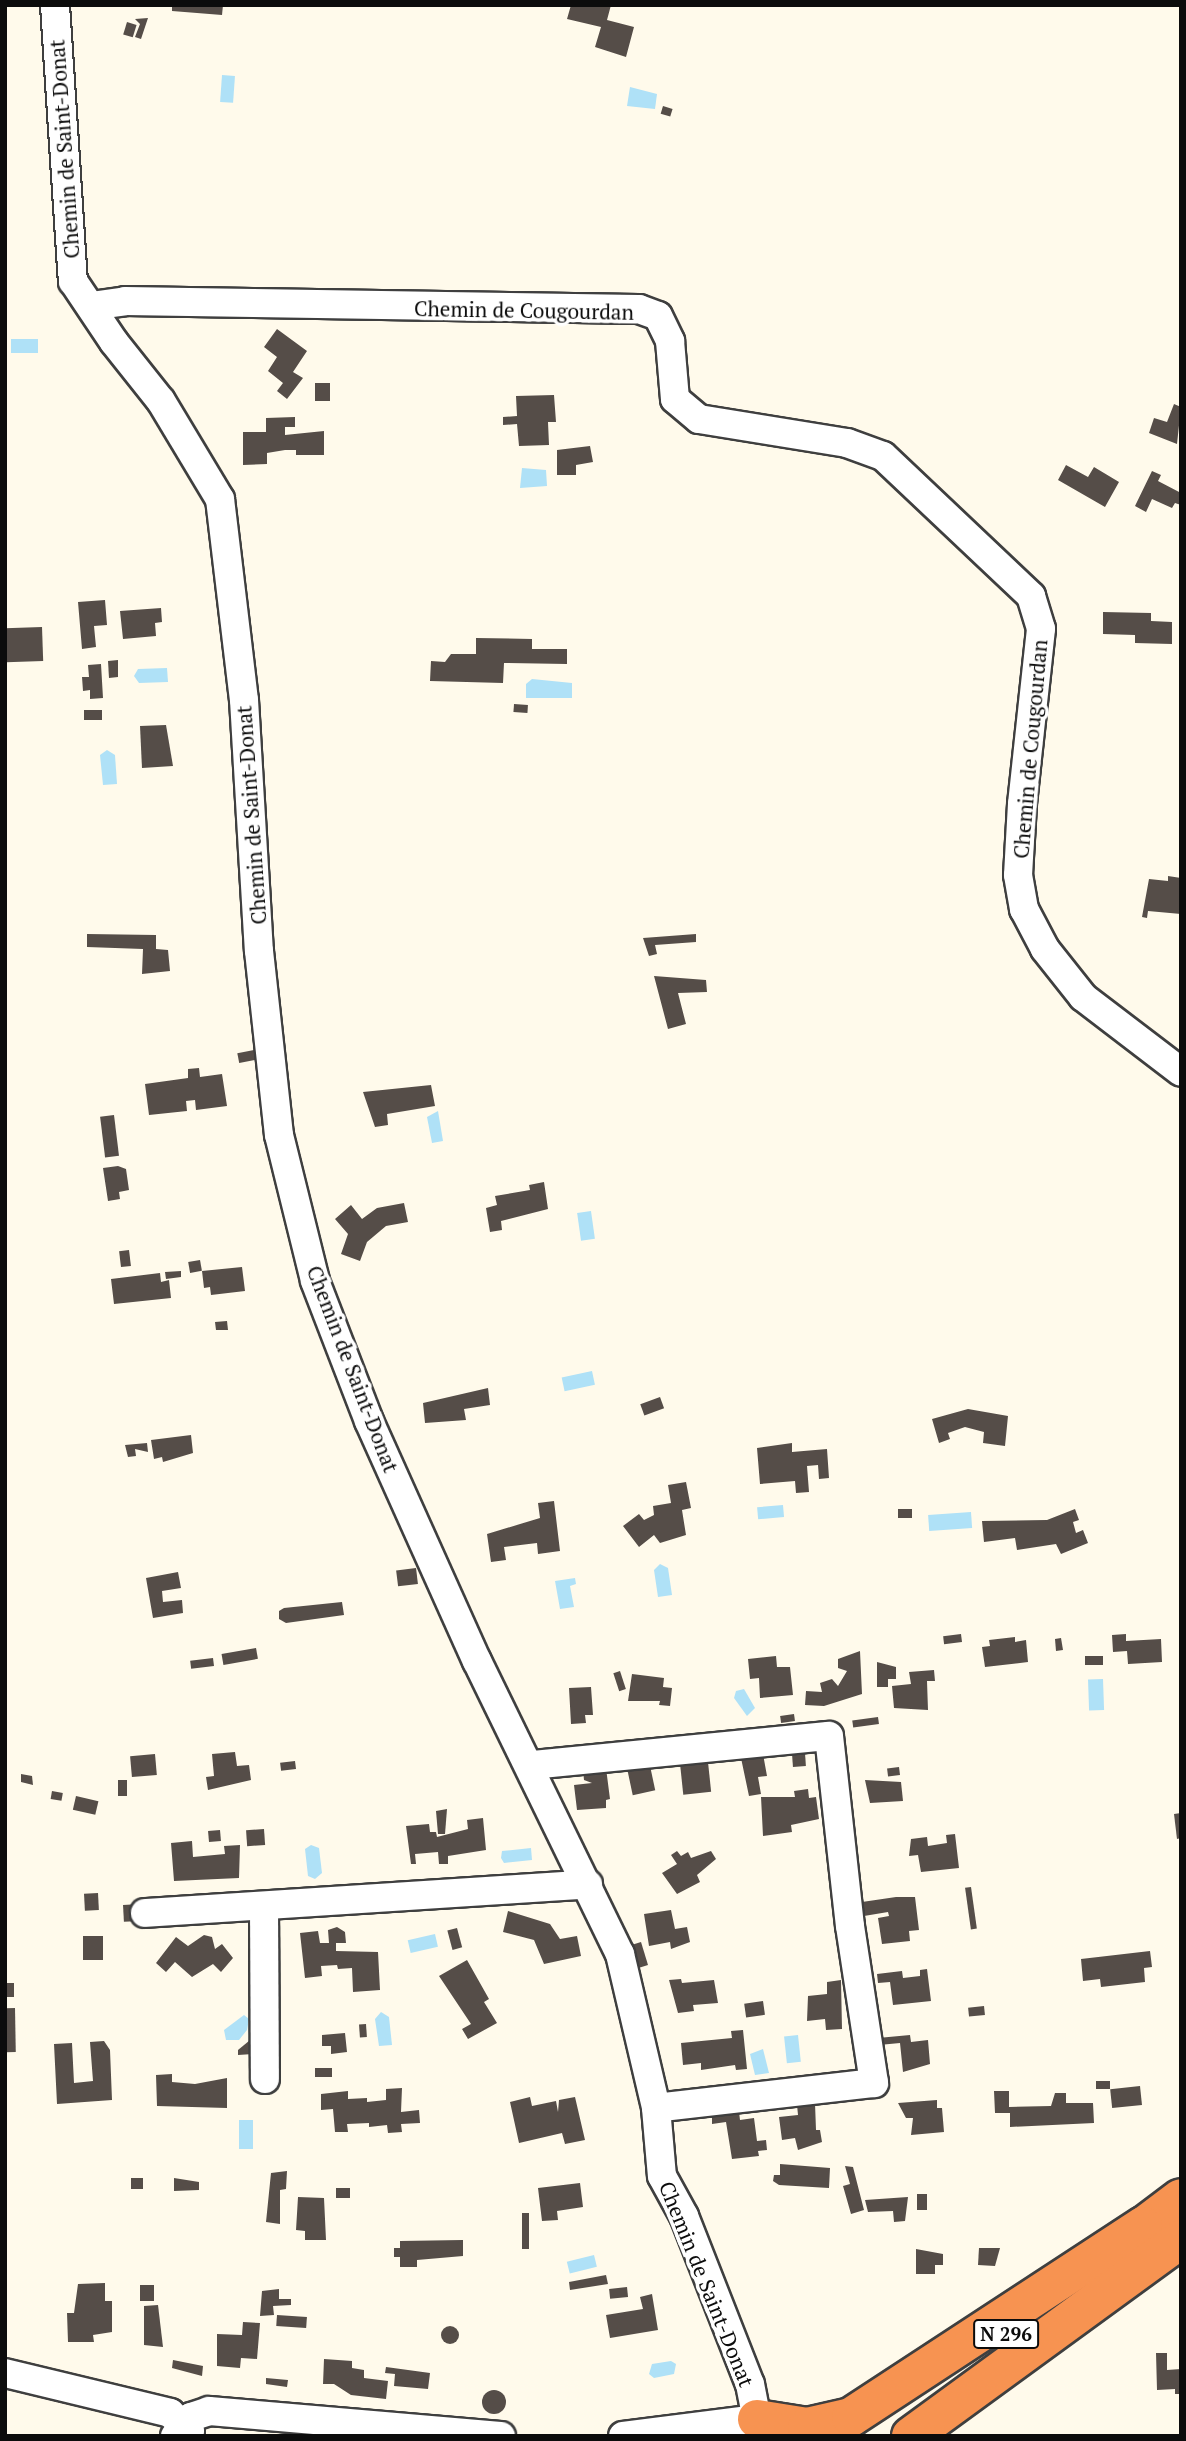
<!DOCTYPE html>
<style>
body{margin:0}
#map{position:relative;width:1186px;height:2441px;overflow:hidden;background:#fffaeb;font-family:"PT Serif",serif}
div>[style]{position:absolute}
[style*='--x']{left:calc(var(--x)*1px);top:calc(var(--y)*1px);width:calc(var(--w)*1px);rotate:calc(var(--a)*1deg)}
.water>*{inset:0;background:#afe1f7;transform-origin:0 0}
.building>*{inset:0;background:#554d48;transform-origin:0 0}
.round{border-radius:50%}
.roads{filter:drop-shadow(2px 0 #3f3f3f) drop-shadow(-2px 0 #3f3f3f) drop-shadow(0 2px #3f3f3f) drop-shadow(0 -2px #3f3f3f)}
.minor>*{height:28px;margin:-14px;padding:0 14px;transform-origin:14px;border-radius:14px;background:#fff}
.highway>*{height:38px;margin:-19px;padding:0 19px;transform-origin:19px;border-radius:19px;background:#f79351}
span{translate:-50% -50%;white-space:nowrap;text-align:center;line-height:1.15;-webkit-text-stroke:7px #fff;paint-order:stroke}
.shield-label span{padding:2px 5px;background:#fff;border:2px solid;border-radius:5px;-webkit-text-stroke-width:0}
.shield-label{font-size:19px;color:#0c0c0c;font-weight:700}
.street-label{font-size:21px;color:#0c0c0c}
.frame{position:absolute;inset:0;border:7px solid #0c0c0c;pointer-events:none}
</style>
<div id="map">
<div class="water">
<div style="left:222px;top:75px;width:13px;height:27px;rotate:4deg"></div>
<div style="clip-path:polygon(630px 87px,657px 94px,655px 109px,627px 106px)"></div>
<div style="left:11px;top:339px;width:27px;height:14px"></div>
<div style="clip-path:polygon(522px 468px,546px 470px,547px 486px,520px 488px)"></div>
<div style="clip-path:polygon(167px 668px,168px 682px,139px 683px,134px 676px,138px 669px)"></div>
<div style="clip-path:polygon(532px 679px,572px 683px,572px 698px,526px 698px,526px 684px)"></div>
<div style="clip-path:polygon(107px 750px,115px 755px,117px 784px,103px 785px,100px 755px)"></div>
<div style="clip-path:polygon(438px 1111px,443px 1141px,432px 1143px,427px 1117px)"></div>
<div style="left:591px;top:1211px;width:28px;height:14px;rotate:82deg"></div>
<div style="left:592px;top:1371px;width:14px;height:31px;rotate:78deg"></div>
<div style="left:783px;top:1505px;width:12px;height:26px;rotate:85deg"></div>
<div style="left:971px;top:1512px;width:16px;height:43px;rotate:86deg"></div>
<div style="clip-path:polygon(660px 1564px,668px 1568px,672px 1595px,658px 1597px,654px 1570px)"></div>
<div style="clip-path:polygon(575px 1578px,576px 1584px,570px 1586px,574px 1607px,560px 1609px,555px 1581px)"></div>
<div style="left:1103px;top:1679px;width:31px;height:15px;rotate:88deg"></div>
<div style="clip-path:polygon(744px 1689px,755px 1708px,747px 1716px,734px 1698px,736px 1691px)"></div>
<div style="clip-path:polygon(311px 1845px,319px 1848px,322px 1873px,315px 1879px,308px 1876px,305px 1849px)"></div>
<div style="clip-path:polygon(531px 1848px,532px 1860px,504px 1863px,501px 1858px,502px 1851px)"></div>
<div style="left:435px;top:1934px;width:13px;height:28px;rotate:77deg"></div>
<div style="clip-path:polygon(381px 2012px,389px 2017px,392px 2045px,379px 2046px,375px 2019px)"></div>
<div style="clip-path:polygon(244px 2015px,249px 2019px,247px 2030px,239px 2040px,226px 2040px,224px 2030px)"></div>
<div style="left:798px;top:2035px;width:27px;height:14px;rotate:84deg"></div>
<div style="clip-path:polygon(763px 2049px,769px 2073px,755px 2075px,750px 2054px)"></div>
<div style="left:239px;top:2120px;width:14px;height:29px"></div>
<div style="left:594px;top:2255px;width:12px;height:28px;rotate:76deg"></div>
<div style="clip-path:polygon(671px 2361px,676px 2364px,674px 2374px,654px 2378px,649px 2374px,652px 2364px)"></div>
</div>
<div class="building">
<div style="clip-path:polygon(172px 5px,223px 5px,222px 15px,172px 11px)"></div>
<div style="clip-path:polygon(571px 5px,611px 5px,607px 20px,634px 27px,626px 57px,595px 47px,601px 27px,567px 19px)"></div>
<div style="clip-path:polygon(148px 18px,141px 39px,135px 37px,140px 24px,135px 19px)"></div>
<div style="left:127px;top:22px;width:10px;height:13px;rotate:17deg"></div>
<div style="left:663px;top:106px;width:10px;height:8px;rotate:17deg"></div>
<div style="clip-path:polygon(277px 329px,307px 351px,293px 372px,303px 378px,287px 399px,277px 391px,283px 383px,268px 371px,277px 357px,264px 347px)"></div>
<div style="left:315px;top:383px;width:15px;height:18px"></div>
<div style="clip-path:polygon(554px 395px,556px 422px,548px 422px,549px 445px,519px 446px,517px 424px,503px 425px,503px 417px,517px 416px,516px 396px)"></div>
<div style="clip-path:polygon(1174px 404px,1181px 407px,1177px 444px,1149px 433px,1154px 418px,1167px 422px)"></div>
<div style="clip-path:polygon(295px 417px,295px 427px,285px 427px,285px 435px,324px 431px,324px 455px,296px 455px,296px 450px,285px 450px,267px 453px,267px 464px,243px 465px,243px 432px,266px 432px,266px 418px)"></div>
<div style="clip-path:polygon(590px 446px,593px 462px,576px 465px,576px 475px,557px 475px,557px 450px)"></div>
<div style="clip-path:polygon(1066px 465px,1088px 477px,1094px 467px,1119px 482px,1105px 507px,1058px 480px)"></div>
<div style="clip-path:polygon(1152px 471px,1161px 475px,1158px 481px,1181px 493px,1181px 505px,1175px 503px,1172px 508px,1152px 499px,1146px 512px,1135px 506px)"></div>
<div style="clip-path:polygon(105px 600px,107px 625px,94px 626px,96px 647px,82px 649px,78px 602px)"></div>
<div style="clip-path:polygon(161px 608px,162px 622px,155px 623px,156px 636px,123px 639px,120px 611px)"></div>
<div style="clip-path:polygon(1103px 612px,1151px 613px,1151px 621px,1172px 622px,1172px 644px,1135px 643px,1135px 635px,1103px 634px)"></div>
<div style="left:42px;top:627px;width:34px;height:37px;rotate:88deg"></div>
<div style="clip-path:polygon(476px 638px,532px 639px,532px 649px,567px 649px,567px 664px,504px 663px,503px 683px,430px 681px,431px 661px,445px 662px,451px 654px,476px 654px)"></div>
<div style="clip-path:polygon(118px 660px,118px 677px,109px 678px,108px 661px)"></div>
<div style="clip-path:polygon(101px 664px,103px 698px,90px 699px,90px 690px,83px 691px,82px 677px,89px 677px,88px 665px)"></div>
<div style="left:514px;top:704px;width:14px;height:8px;rotate:4deg"></div>
<div style="left:102px;top:710px;width:10px;height:18px;rotate:90deg"></div>
<div style="clip-path:polygon(166px 725px,173px 766px,142px 768px,140px 726px)"></div>
<div style="clip-path:polygon(1168px 876px,1181px 878px,1181px 914px,1148px 911px,1147px 918px,1142px 917px,1149px 879px,1168px 881px)"></div>
<div style="clip-path:polygon(87px 934px,156px 935px,156px 949px,168px 950px,170px 971px,142px 974px,143px 949px,87px 947px)"></div>
<div style="clip-path:polygon(696px 934px,696px 942px,655px 945px,657px 954px,649px 956px,643px 938px)"></div>
<div style="clip-path:polygon(654px 976px,706px 980px,707px 992px,678px 993px,686px 1024px,668px 1029px)"></div>
<div style="left:254px;top:1050px;width:10px;height:17px;rotate:79deg"></div>
<div style="clip-path:polygon(199px 1068px,200px 1077px,222px 1074px,227px 1106px,196px 1110px,195px 1100px,186px 1101px,187px 1111px,149px 1115px,145px 1084px,188px 1078px,188px 1069px)"></div>
<div style="clip-path:polygon(431px 1085px,435px 1106px,387px 1114px,388px 1125px,375px 1127px,363px 1092px)"></div>
<div style="left:114px;top:1115px;width:41px;height:14px;rotate:83deg"></div>
<div style="clip-path:polygon(118px 1166px,126px 1169px,129px 1190px,119px 1192px,120px 1199px,108px 1201px,103px 1168px)"></div>
<div style="clip-path:polygon(544px 1182px,548px 1209px,501px 1221px,502px 1230px,490px 1232px,486px 1208px,497px 1205px,495px 1196px,530px 1190px,529px 1185px)"></div>
<div style="clip-path:polygon(404px 1203px,408px 1222px,386px 1226px,367px 1242px,360px 1261px,341px 1254px,348px 1234px,335px 1219px,351px 1205px,362px 1219px,377px 1208px)"></div>
<div style="left:129px;top:1250px;width:16px;height:10px;rotate:83deg"></div>
<div style="left:200px;top:1260px;width:11px;height:12px;rotate:80deg"></div>
<div style="clip-path:polygon(242px 1267px,245px 1291px,211px 1295px,210px 1287px,204px 1288px,202px 1271px)"></div>
<div style="clip-path:polygon(181px 1271px,181px 1277px,166px 1279px,165px 1272px)"></div>
<div style="clip-path:polygon(160px 1273px,161px 1282px,169px 1280px,171px 1298px,114px 1304px,111px 1279px)"></div>
<div style="clip-path:polygon(227px 1321px,228px 1330px,216px 1330px,215px 1322px)"></div>
<div style="clip-path:polygon(488px 1388px,490px 1405px,464px 1409px,466px 1420px,425px 1423px,423px 1403px)"></div>
<div style="left:660px;top:1397px;width:12px;height:21px;rotate:70deg"></div>
<div style="clip-path:polygon(968px 1409px,1008px 1416px,1005px 1446px,983px 1443px,984px 1432px,965px 1427px,948px 1433px,950px 1439px,939px 1443px,932px 1419px)"></div>
<div style="clip-path:polygon(191px 1435px,193px 1453px,163px 1462px,162px 1457px,154px 1459px,151px 1440px)"></div>
<div style="clip-path:polygon(147px 1443px,148px 1452px,135px 1449px,136px 1456px,128px 1457px,125px 1445px)"></div>
<div style="clip-path:polygon(792px 1443px,792px 1452px,827px 1449px,829px 1478px,819px 1479px,818px 1465px,807px 1466px,809px 1492px,796px 1493px,795px 1481px,760px 1484px,757px 1448px)"></div>
<div style="clip-path:polygon(686px 1482px,691px 1508px,682px 1510px,686px 1535px,660px 1543px,654px 1535px,639px 1547px,623px 1526px,639px 1514px,644px 1520px,654px 1515px,653px 1506px,671px 1503px,668px 1485px)"></div>
<div style="clip-path:polygon(554px 1501px,560px 1551px,538px 1554px,537px 1543px,504px 1547px,506px 1560px,491px 1562px,487px 1534px,540px 1518px,538px 1503px)"></div>
<div style="left:898px;top:1509px;width:14px;height:9px"></div>
<div style="clip-path:polygon(1075px 1509px,1079px 1520px,1073px 1522px,1076px 1533px,1083px 1530px,1088px 1543px,1061px 1554px,1056px 1544px,1017px 1550px,1015px 1538px,984px 1542px,982px 1521px,1047px 1520px)"></div>
<div style="left:416px;top:1568px;width:16px;height:20px;rotate:83deg"></div>
<div style="clip-path:polygon(178px 1572px,181px 1588px,162px 1591px,163px 1602px,182px 1600px,183px 1613px,153px 1618px,146px 1578px)"></div>
<div style="clip-path:polygon(342px 1602px,344px 1615px,286px 1623px,279px 1619px,279px 1611px,284px 1608px)"></div>
<div style="left:961px;top:1634px;width:8px;height:18px;rotate:83deg"></div>
<div style="clip-path:polygon(1126px 1634px,1126px 1641px,1161px 1639px,1162px 1662px,1128px 1664px,1127px 1651px,1113px 1652px,1112px 1635px)"></div>
<div style="clip-path:polygon(1015px 1637px,1015px 1642px,1026px 1640px,1028px 1662px,985px 1667px,982px 1647px,990px 1646px,989px 1640px)"></div>
<div style="clip-path:polygon(1061px 1638px,1063px 1650px,1056px 1651px,1055px 1639px)"></div>
<div style="left:256px;top:1648px;width:11px;height:35px;rotate:80deg"></div>
<div style="clip-path:polygon(860px 1651px,862px 1694px,824px 1706px,805px 1705px,806px 1691px,822px 1692px,820px 1683px,832px 1679px,838px 1686px,847px 1671px,838px 1668px,838px 1659px)"></div>
<div style="clip-path:polygon(776px 1656px,777px 1667px,790px 1667px,793px 1695px,760px 1698px,759px 1678px,750px 1679px,748px 1659px)"></div>
<div style="left:1103px;top:1656px;width:9px;height:18px;rotate:90deg"></div>
<div style="left:213px;top:1658px;width:8px;height:23px;rotate:83deg"></div>
<div style="clip-path:polygon(877px 1662px,896px 1667px,896px 1679px,888px 1679px,888px 1687px,877px 1687px)"></div>
<div style="clip-path:polygon(934px 1670px,935px 1681px,927px 1681px,928px 1710px,894px 1708px,892px 1686px,911px 1684px,909px 1672px)"></div>
<div style="left:620px;top:1671px;width:19px;height:7px;rotate:72deg"></div>
<div style="clip-path:polygon(632px 1674px,664px 1678px,663px 1687px,672px 1688px,670px 1706px,659px 1705px,660px 1701px,628px 1701px)"></div>
<div style="clip-path:polygon(591px 1687px,593px 1715px,585px 1715px,586px 1723px,571px 1724px,569px 1688px)"></div>
<div style="left:794px;top:1714px;width:7px;height:14px;rotate:82deg"></div>
<div style="left:878px;top:1717px;width:7px;height:26px;rotate:82deg"></div>
<div style="clip-path:polygon(235px 1752px,237px 1766px,249px 1765px,251px 1780px,208px 1790px,206px 1777px,214px 1776px,212px 1754px)"></div>
<div style="left:805px;top:1753px;width:13px;height:13px;rotate:86deg"></div>
<div style="left:155px;top:1754px;width:21px;height:25px;rotate:85deg"></div>
<div style="clip-path:polygon(763px 1754px,767px 1776px,758px 1777px,761px 1794px,749px 1796px,741px 1758px)"></div>
<div style="left:295px;top:1761px;width:8px;height:15px;rotate:83deg"></div>
<div style="left:649px;top:1761px;width:30px;height:23px;rotate:78deg"></div>
<div style="left:708px;top:1762px;width:30px;height:28px;rotate:84deg"></div>
<div style="left:899px;top:1767px;width:8px;height:12px;rotate:83deg"></div>
<div style="clip-path:polygon(606px 1768px,610px 1799px,606px 1800px,606px 1808px,577px 1810px,574px 1785px,592px 1783px,584px 1780px,583px 1770px)"></div>
<div style="clip-path:polygon(21px 1774px,32px 1776px,33px 1785px,21px 1782px)"></div>
<div style="left:118px;top:1780px;width:9px;height:16px"></div>
<div style="clip-path:polygon(865px 1780px,901px 1782px,903px 1801px,870px 1803px)"></div>
<div style="clip-path:polygon(808px 1789px,809px 1798px,816px 1797px,819px 1819px,791px 1825px,792px 1832px,763px 1836px,761px 1797px,795px 1797px,794px 1791px)"></div>
<div style="left:52px;top:1791px;width:11px;height:8px;rotate:10deg"></div>
<div style="left:76px;top:1796px;width:23px;height:14px;rotate:13deg"></div>
<div style="clip-path:polygon(447px 1809px,445px 1834px,438px 1834px,436px 1811px)"></div>
<div style="clip-path:polygon(1181px 1813px,1181px 1838px,1177px 1839px,1174px 1814px)"></div>
<div style="clip-path:polygon(483px 1818px,486px 1850px,448px 1856px,448px 1864px,439px 1864px,438px 1852px,415px 1854px,416px 1864px,411px 1864px,406px 1826px,429px 1824px,430px 1832px,436px 1832px,437px 1837px,468px 1829px,467px 1820px)"></div>
<div style="left:264px;top:1829px;width:16px;height:18px;rotate:86deg"></div>
<div style="left:220px;top:1830px;width:11px;height:12px;rotate:85deg"></div>
<div style="clip-path:polygon(955px 1834px,959px 1868px,921px 1872px,918px 1855px,909px 1856px,911px 1839px,927px 1837px,928px 1846px,947px 1843px,946px 1835px)"></div>
<div style="clip-path:polygon(192px 1841px,193px 1857px,225px 1854px,224px 1846px,240px 1845px,239px 1878px,174px 1881px,171px 1843px)"></div>
<div style="clip-path:polygon(677px 1851px,681px 1856px,688px 1852px,691px 1858px,711px 1851px,716px 1859px,697px 1875px,700px 1882px,677px 1894px,662px 1873px,677px 1864px,671px 1855px)"></div>
<div style="left:971px;top:1887px;width:42px;height:6px;rotate:82deg"></div>
<div style="left:98px;top:1893px;width:17px;height:14px;rotate:87deg"></div>
<div style="clip-path:polygon(896px 1897px,915px 1897px,919px 1930px,909px 1931px,910px 1941px,882px 1944px,878px 1918px,889px 1916px,888px 1912px,864px 1916px,862px 1902px)"></div>
<div style="left:140px;top:1904px;width:17px;height:17px;rotate:87deg"></div>
<div style="clip-path:polygon(671px 1910px,675px 1929px,687px 1927px,690px 1942px,671px 1949px,670px 1942px,649px 1946px,644px 1914px)"></div>
<div style="clip-path:polygon(508px 1911px,550px 1924px,560px 1939px,577px 1936px,581px 1956px,544px 1964px,534px 1940px,503px 1932px)"></div>
<div style="clip-path:polygon(337px 1927px,345px 1932px,346px 1943px,336px 1943px,336px 1951px,378px 1952px,380px 1990px,353px 1992px,352px 1968px,338px 1969px,337px 1965px,321px 1966px,322px 1976px,305px 1978px,300px 1933px,318px 1931px,320px 1943px,329px 1943px,328px 1930px)"></div>
<div style="left:457px;top:1928px;width:20px;height:10px;rotate:75deg"></div>
<div style="clip-path:polygon(204px 1935px,212px 1937px,215px 1949px,222px 1944px,233px 1958px,221px 1972px,213px 1964px,192px 1977px,175px 1962px,166px 1972px,156px 1963px,176px 1937px,188px 1946px)"></div>
<div style="left:83px;top:1936px;width:20px;height:24px"></div>
<div style="left:641px;top:1942px;width:24px;height:10px;rotate:73deg"></div>
<div style="clip-path:polygon(1150px 1951px,1152px 1967px,1144px 1968px,1145px 1982px,1101px 1987px,1100px 1979px,1083px 1981px,1081px 1959px)"></div>
<div style="clip-path:polygon(467px 1960px,489px 1999px,484px 2002px,497px 2023px,468px 2039px,462px 2029px,471px 2024px,439px 1976px)"></div>
<div style="clip-path:polygon(927px 1969px,931px 2001px,893px 2005px,890px 1982px,878px 1983px,877px 1974px,902px 1971px,903px 1978px,920px 1976px,920px 1970px)"></div>
<div style="clip-path:polygon(681px 1979px,682px 1983px,714px 1980px,718px 2003px,693px 2005px,694px 2011px,678px 2013px,669px 1980px)"></div>
<div style="clip-path:polygon(841px 1980px,842px 2029px,826px 2030px,825px 2019px,807px 2021px,808px 1996px,827px 1994px,827px 1982px)"></div>
<div style="left:5px;top:1983px;width:9px;height:14px"></div>
<div style="left:763px;top:2001px;width:14px;height:19px;rotate:82deg"></div>
<div style="left:984px;top:2006px;width:9px;height:16px;rotate:84deg"></div>
<div style="left:15px;top:2008px;width:44px;height:10px;rotate:89deg"></div>
<div style="left:366px;top:2024px;width:13px;height:7px;rotate:86deg"></div>
<div style="clip-path:polygon(743px 2030px,747px 2069px,736px 2070px,735px 2065px,701px 2070px,701px 2063px,683px 2065px,681px 2043px,732px 2038px,731px 2031px)"></div>
<div style="clip-path:polygon(345px 2033px,347px 2052px,331px 2054px,331px 2046px,322px 2046px,322px 2035px)"></div>
<div style="clip-path:polygon(910px 2035px,911px 2042px,928px 2040px,930px 2064px,903px 2072px,900px 2043px,879px 2045px,878px 2038px)"></div>
<div style="clip-path:polygon(255px 2036px,253px 2054px,238px 2055px,238px 2050px)"></div>
<div style="clip-path:polygon(104px 2041px,110px 2050px,112px 2100px,57px 2104px,54px 2044px,72px 2043px,74px 2083px,93px 2081px,90px 2042px)"></div>
<div style="left:332px;top:2068px;width:9px;height:17px;rotate:90deg"></div>
<div style="clip-path:polygon(172px 2074px,172px 2082px,195px 2084px,227px 2078px,227px 2108px,157px 2106px,156px 2075px)"></div>
<div style="left:1110px;top:2081px;width:8px;height:14px;rotate:90deg"></div>
<div style="left:1140px;top:2086px;width:19px;height:30px;rotate:84deg"></div>
<div style="clip-path:polygon(402px 2088px,401px 2112px,419px 2110px,420px 2123px,401px 2124px,402px 2132px,388px 2133px,387px 2125px,369px 2127px,369px 2123px,347px 2124px,348px 2132px,335px 2132px,333px 2109px,321px 2110px,321px 2094px,348px 2091px,348px 2099px,367px 2098px,367px 2102px,386px 2100px,386px 2089px)"></div>
<div style="clip-path:polygon(994px 2091px,1009px 2091px,1009px 2107px,1051px 2106px,1055px 2093px,1066px 2093px,1066px 2103px,1093px 2103px,1094px 2123px,1010px 2127px,1010px 2113px,995px 2113px)"></div>
<div style="clip-path:polygon(530px 2097px,532px 2106px,556px 2101px,558px 2112px,559px 2100px,575px 2097px,585px 2140px,565px 2144px,562px 2133px,519px 2143px,510px 2102px)"></div>
<div style="clip-path:polygon(937px 2100px,937px 2108px,942px 2108px,944px 2132px,911px 2135px,913px 2118px,906px 2118px,898px 2103px)"></div>
<div style="clip-path:polygon(815px 2103px,816px 2130px,820px 2130px,822px 2142px,798px 2150px,795px 2138px,782px 2140px,779px 2117px,798px 2115px,797px 2105px)"></div>
<div style="clip-path:polygon(739px 2112px,740px 2120px,754px 2118px,757px 2141px,766px 2140px,767px 2150px,758px 2151px,759px 2156px,732px 2159px,726px 2122px,712px 2124px,712px 2116px)"></div>
<div style="clip-path:polygon(780px 2164px,830px 2168px,829px 2188px,779px 2185px,773px 2181px,774px 2175px,780px 2175px)"></div>
<div style="clip-path:polygon(845px 2166px,853px 2167px,864px 2210px,851px 2214px,843px 2186px,850px 2184px)"></div>
<div style="clip-path:polygon(287px 2171px,286px 2189px,280px 2190px,280px 2224px,266px 2222px,271px 2173px)"></div>
<div style="left:131px;top:2178px;width:12px;height:11px"></div>
<div style="clip-path:polygon(174px 2178px,199px 2182px,199px 2190px,174px 2191px)"></div>
<div style="clip-path:polygon(580px 2183px,583px 2207px,557px 2211px,558px 2220px,542px 2221px,538px 2188px)"></div>
<div style="left:350px;top:2188px;width:10px;height:14px;rotate:90deg"></div>
<div style="left:917px;top:2194px;width:10px;height:16px"></div>
<div style="clip-path:polygon(298px 2197px,324px 2198px,326px 2240px,305px 2240px,305px 2231px,296px 2230px)"></div>
<div style="clip-path:polygon(908px 2197px,905px 2221px,894px 2222px,893px 2211px,868px 2212px,865px 2200px)"></div>
<div style="left:522px;top:2213px;width:7px;height:36px"></div>
<div style="clip-path:polygon(463px 2240px,463px 2256px,417px 2260px,417px 2267px,400px 2267px,400px 2257px,394px 2257px,394px 2248px,400px 2248px,400px 2241px)"></div>
<div style="clip-path:polygon(979px 2248px,1000px 2248px,995px 2266px,978px 2265px)"></div>
<div style="clip-path:polygon(916px 2249px,943px 2254px,943px 2265px,935px 2265px,935px 2274px,916px 2274px)"></div>
<div style="clip-path:polygon(606px 2275px,608px 2284px,570px 2290px,569px 2282px)"></div>
<div style="clip-path:polygon(105px 2283px,105px 2301px,112px 2301px,112px 2332px,93px 2335px,94px 2342px,68px 2342px,67px 2313px,74px 2313px,78px 2284px)"></div>
<div style="left:140px;top:2285px;width:14px;height:16px"></div>
<div style="left:627px;top:2287px;width:10px;height:18px;rotate:84deg"></div>
<div style="clip-path:polygon(279px 2289px,279px 2299px,291px 2299px,291px 2305px,273px 2306px,274px 2315px,260px 2316px,262px 2291px)"></div>
<div style="clip-path:polygon(652px 2294px,658px 2330px,610px 2338px,606px 2315px,643px 2309px,640px 2297px)"></div>
<div style="clip-path:polygon(158px 2305px,163px 2347px,144px 2345px,144px 2306px)"></div>
<div style="left:277px;top:2315px;width:30px;height:11px;rotate:4deg"></div>
<div style="clip-path:polygon(243px 2322px,260px 2323px,257px 2359px,241px 2358px,240px 2368px,217px 2366px,217px 2334px,242px 2335px)"></div>
<div class="round" style="left:441px;top:2326px;width:18px;height:18px"></div>
<div style="clip-path:polygon(1156px 2353px,1167px 2353px,1167px 2370px,1181px 2369px,1181px 2394px,1175px 2394px,1175px 2389px,1157px 2390px)"></div>
<div style="clip-path:polygon(324px 2359px,352px 2361px,352px 2368px,364px 2370px,364px 2378px,388px 2381px,386px 2399px,351px 2395px,334px 2384px,323px 2384px)"></div>
<div style="clip-path:polygon(173px 2360px,203px 2366px,202px 2376px,172px 2368px)"></div>
<div style="clip-path:polygon(386px 2367px,430px 2373px,428px 2389px,394px 2386px,395px 2374px,385px 2373px)"></div>
<div style="clip-path:polygon(266px 2378px,288px 2380px,287px 2387px,266px 2384px)"></div>
<div class="round" style="left:482px;top:2390px;width:24px;height:24px"></div>
</div>
<div class="roads">
<div class="minor">
<div style="--x:55;--y:5;--w:277;--a:86.3"></div>
<div style="--x:73;--y:281;--w:73;--a:56.1"></div>
<div style="--x:114;--y:342;--w:75;--a:51.5"></div>
<div style="--x:161;--y:401;--w:114;--a:59"></div>
<div style="--x:220;--y:499;--w:202;--a:83.2"></div>
<div style="--x:244;--y:700;--w:251;--a:86.6"></div>
<div style="--x:259;--y:951;--w:185;--a:83.8"></div>
<div style="--x:279;--y:1135;--w:150;--a:76.1"></div>
<div style="--x:315;--y:1281;--w:150;--a:68.9"></div>
<div style="--x:369;--y:1421;--w:263;--a:65.8"></div>
<div style="--x:477;--y:1661;--w:326;--a:64"></div>
<div style="--x:620;--y:1954;--w:158;--a:76.8"></div>
<div style="--x:656;--y:2108;--w:68;--a:85"></div>
<div style="--x:662;--y:2176;--w:46;--a:61.2"></div>
<div style="--x:684;--y:2216;--w:180;--a:68.6"></div>
<div style="--x:750;--y:2384;--w:36;--a:79"></div>
<div style="--x:757;--y:2419;--w:135;--a:172.8"></div>
<div style="--x:91;--y:306;--w:34;--a:-8"></div>
<div style="--x:125;--y:301;--w:514;--a:0.89"></div>
<div style="--x:639;--y:309;--w:20;--a:20"></div>
<div style="--x:658;--y:316;--w:28;--a:64"></div>
<div style="--x:670;--y:341;--w:58;--a:85.1"></div>
<div style="--x:675;--y:399;--w:31;--a:40"></div>
<div style="--x:699;--y:419;--w:150;--a:9.2"></div>
<div style="--x:847;--y:443;--w:38;--a:20"></div>
<div style="--x:883;--y:456;--w:204;--a:43.4"></div>
<div style="--x:1031;--y:596;--w:34;--a:73"></div>
<div style="--x:1041;--y:629;--w:176;--a:96.2"></div>
<div style="--x:1022;--y:804;--w:71;--a:93.2"></div>
<div style="--x:1018;--y:875;--w:35;--a:80"></div>
<div style="--x:1024;--y:909;--w:45;--a:62.3"></div>
<div style="--x:1045;--y:949;--w:61;--a:51.6"></div>
<div style="--x:1083;--y:997;--w:123;--a:37.4"></div>
<div style="--x:532;--y:1765;--w:298;--a:-5.6"></div>
<div style="--x:829;--y:1736;--w:191;--a:83.7"></div>
<div style="--x:850;--y:1926;--w:159;--a:81.3"></div>
<div style="--x:874;--y:2083;--w:219;--a:173.5"></div>
<div style="--x:264;--y:1907;--w:172;--a:89.7"></div>
<div style="--x:145;--y:1913;--w:444;--a:-3.7"></div>
<div style="--x:5;--y:2373;--w:170;--a:13.6"></div>
<div style="--x:170;--y:2413;--w:27;--a:42"></div>
<div style="--x:175;--y:2436;--w:25;--a:-50"></div>
<div style="--x:191;--y:2417;--w:19;--a:-18"></div>
<div style="--x:209;--y:2411;--w:293;--a:4.9"></div>
</div>
<div class="highway">
<div style="--x:1124;--y:2241;--w:71;--a:-37"></div>
<div style="--x:757;--y:2419;--w:51;--a:9.1"></div>
<div style="--x:807;--y:2427;--w:45;--a:-12.8"></div>
<div style="--x:851;--y:2417;--w:349;--a:-33.2"></div>
<div style="--x:911;--y:2436;--w:334;--a:-36.1"></div>
</div>
</div>
<div class="shield-label">
<span style="left:1006px;top:2334px">N 296</span>
</div>
<div class="street-label">
<span style="left:64px;top:149px;rotate:-94deg">Chemin de Saint-Donat</span>
<span style="left:524px;top:310px;rotate:1deg">Chemin de Cougourdan</span>
<span style="left:1030px;top:749px;rotate:-85deg">Chemin de Cougourdan</span>
<span style="left:251px;top:815px;rotate:-94deg">Chemin de Saint-Donat</span>
<span style="left:353px;top:1369px;rotate:69deg">Chemin de Saint-Donat</span>
<span style="left:707px;top:2284px;rotate:68deg">Chemin de Saint-Donat</span>
</div>
<div class="frame"></div>
</div>
